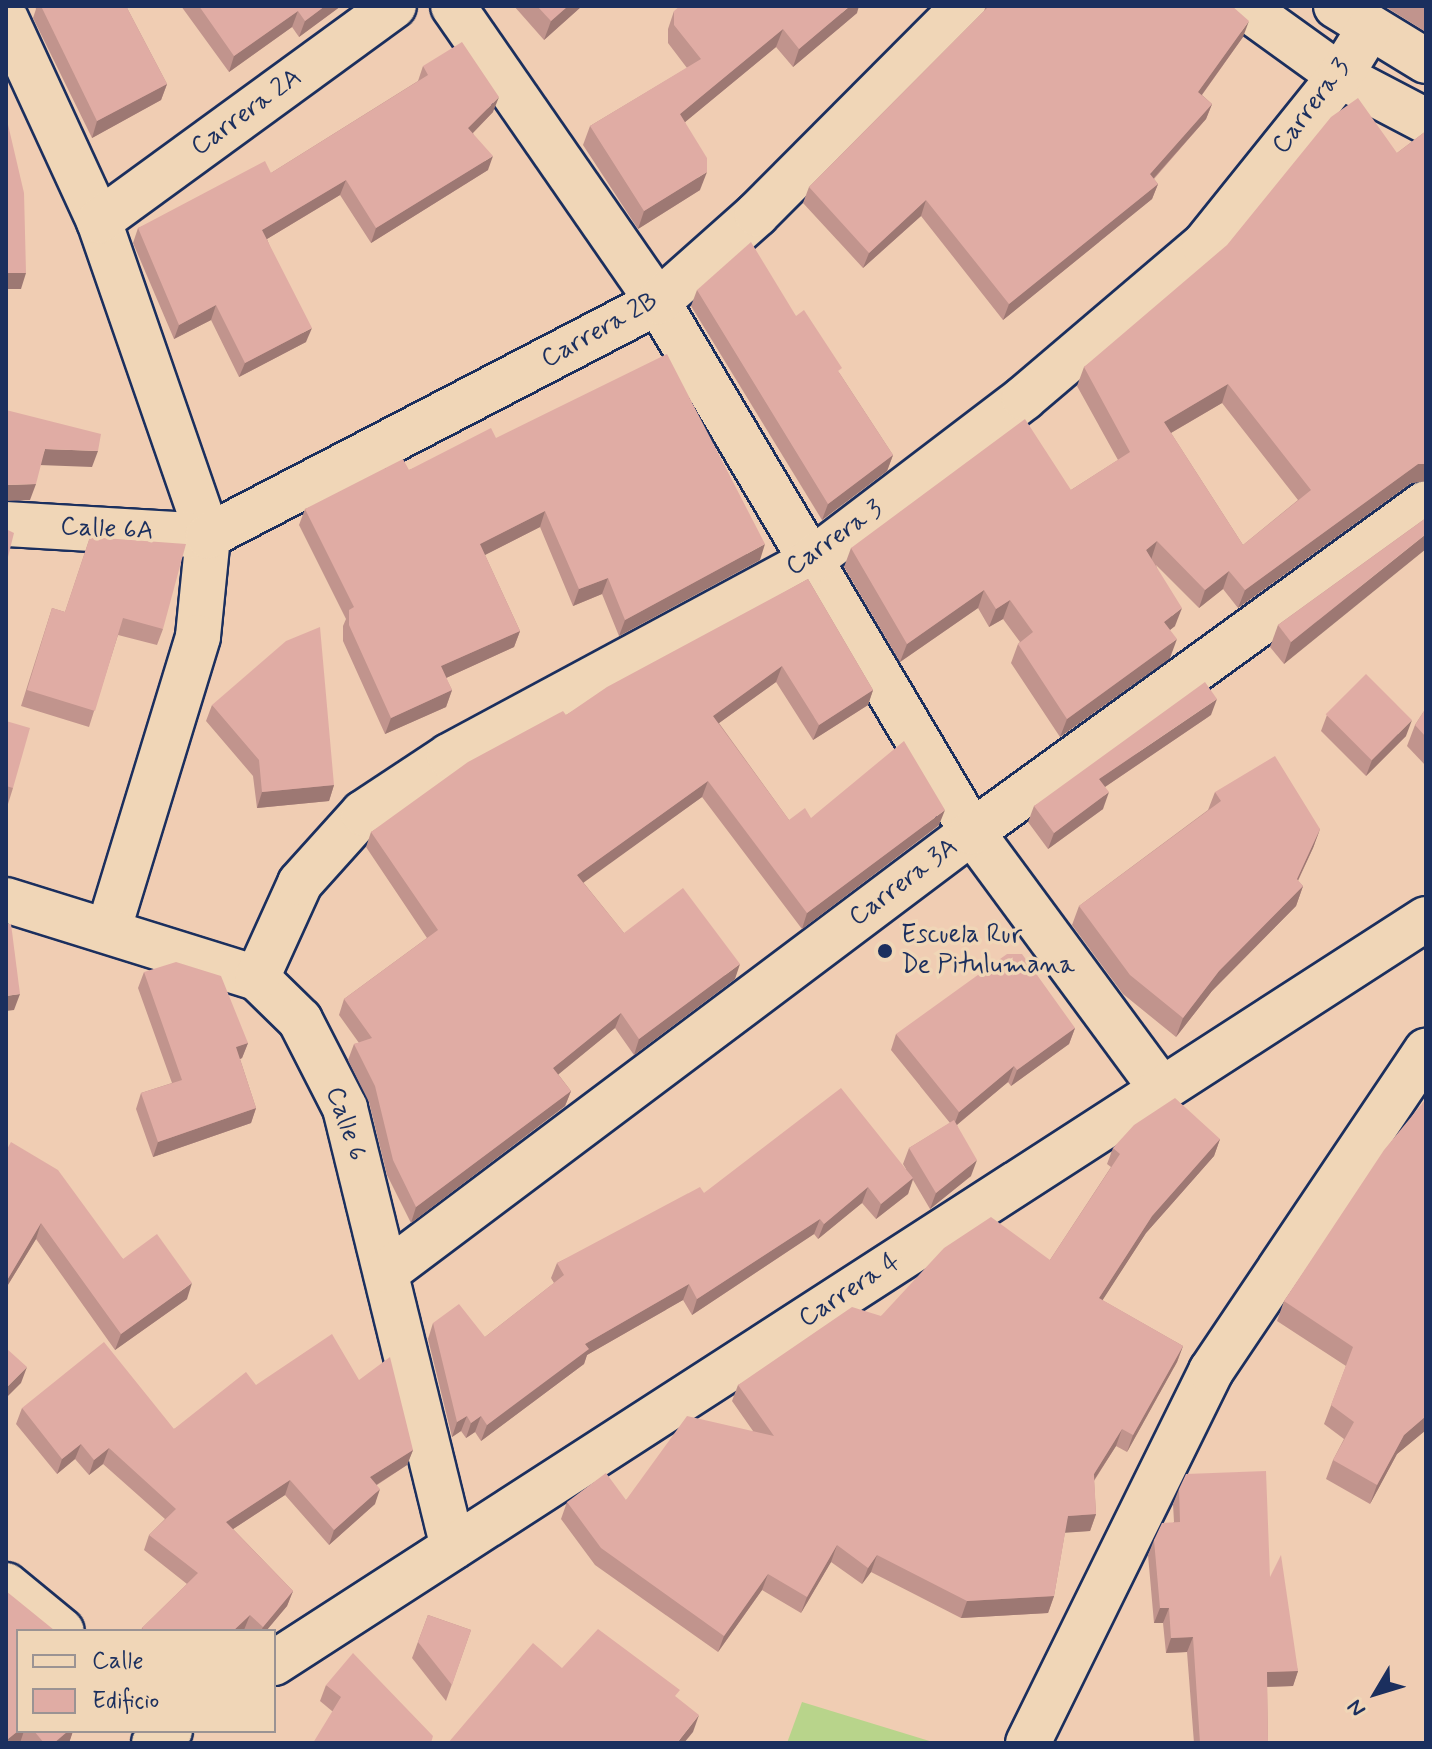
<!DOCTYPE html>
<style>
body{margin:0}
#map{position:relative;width:1432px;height:1749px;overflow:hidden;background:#f0cdb3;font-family:Mynerve,sans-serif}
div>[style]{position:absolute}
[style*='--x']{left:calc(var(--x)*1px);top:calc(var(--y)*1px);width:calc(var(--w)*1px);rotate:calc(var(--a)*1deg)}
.green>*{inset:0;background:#b8d48b}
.roads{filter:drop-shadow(2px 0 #1b2f5e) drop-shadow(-2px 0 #1b2f5e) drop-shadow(0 2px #1b2f5e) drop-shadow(0 -2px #1b2f5e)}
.street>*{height:44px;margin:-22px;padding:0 22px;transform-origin:22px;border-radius:22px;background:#f0d6b7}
.wall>*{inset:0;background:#c1948d}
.shaded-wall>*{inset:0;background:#9d7873}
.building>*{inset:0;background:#e0aca4;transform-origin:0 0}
.dots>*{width:22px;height:22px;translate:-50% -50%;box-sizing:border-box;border:4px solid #f0d6b7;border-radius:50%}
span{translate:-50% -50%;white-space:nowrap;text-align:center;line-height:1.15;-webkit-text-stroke:7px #f0d6b7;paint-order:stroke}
.street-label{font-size:26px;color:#1b2f5e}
.poi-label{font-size:26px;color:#1b2f5e}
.left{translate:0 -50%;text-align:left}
.frame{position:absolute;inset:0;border:8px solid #1b2f5e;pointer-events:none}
.legend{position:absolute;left:16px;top:1629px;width:260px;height:104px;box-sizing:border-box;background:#f0d6b7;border:2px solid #9b9393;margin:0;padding:10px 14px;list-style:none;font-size:24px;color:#1b2f5e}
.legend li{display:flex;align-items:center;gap:16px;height:40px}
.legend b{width:40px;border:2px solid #9b9393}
.north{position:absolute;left:1336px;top:1653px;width:80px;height:80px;-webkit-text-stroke:6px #f0d6b7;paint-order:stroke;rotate:232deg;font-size:22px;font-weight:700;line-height:32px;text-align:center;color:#1b2f5e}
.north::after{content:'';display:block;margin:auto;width:28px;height:36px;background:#1b2f5e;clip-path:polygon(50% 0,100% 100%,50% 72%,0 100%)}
</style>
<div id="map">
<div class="green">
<div style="clip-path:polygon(802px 1702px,936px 1743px,787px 1743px)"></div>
</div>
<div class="roads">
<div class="street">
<div style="--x:453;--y:6;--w:360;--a:55.3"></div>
<div style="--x:658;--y:302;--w:616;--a:59.36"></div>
<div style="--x:972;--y:832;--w:320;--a:53.6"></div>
<div style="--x:1243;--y:6;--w:120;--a:35.8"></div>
<div style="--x:1340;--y:76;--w:97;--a:27.6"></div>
<div style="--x:1336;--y:6;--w:105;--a:31.4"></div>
<div style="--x:6;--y:19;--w:222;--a:65.3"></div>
<div style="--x:99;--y:221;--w:333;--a:70.9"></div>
<div style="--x:208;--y:536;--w:101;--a:95.7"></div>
<div style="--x:198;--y:637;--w:307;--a:107"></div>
<div style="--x:99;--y:221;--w:365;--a:-36.1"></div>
<div style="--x:6;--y:524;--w:202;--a:3.4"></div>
<div style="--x:208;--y:536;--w:507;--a:-27.47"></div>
<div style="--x:658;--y:302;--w:132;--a:-41.6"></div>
<div style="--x:757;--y:214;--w:293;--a:-45.1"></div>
<div style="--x:6;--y:900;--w:263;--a:17.3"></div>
<div style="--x:257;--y:978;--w:60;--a:44.3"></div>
<div style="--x:300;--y:1020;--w:99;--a:62.9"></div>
<div style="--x:345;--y:1108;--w:452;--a:76.2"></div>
<div style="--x:257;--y:978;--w:104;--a:-65.6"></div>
<div style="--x:300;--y:883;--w:94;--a:-48"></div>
<div style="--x:363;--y:813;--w:103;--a:-33.5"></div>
<div style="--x:449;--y:756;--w:409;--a:-28.3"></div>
<div style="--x:809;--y:562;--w:270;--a:-37.3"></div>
<div style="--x:1024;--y:398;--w:236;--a:-40.4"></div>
<div style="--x:1204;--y:245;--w:217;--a:-51.2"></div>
<div style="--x:1340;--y:76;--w:55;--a:-58.3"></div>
<div style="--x:388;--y:1271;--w:731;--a:-36.93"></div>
<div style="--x:972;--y:832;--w:561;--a:-35.93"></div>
<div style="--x:6;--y:1585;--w:72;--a:39.4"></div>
<div style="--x:274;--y:1663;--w:1371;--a:-32.86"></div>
<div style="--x:154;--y:1743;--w:20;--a:-37"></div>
<div style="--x:1028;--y:1743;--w:415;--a:-63.8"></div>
<div style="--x:1211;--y:1371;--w:386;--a:-56.1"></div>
</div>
</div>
<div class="wall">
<div style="clip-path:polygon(35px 6px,126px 6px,167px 84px,161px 100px,92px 138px,33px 18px,36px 9px)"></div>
<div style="clip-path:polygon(181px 6px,341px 6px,299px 37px,292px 27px,229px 72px)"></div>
<div style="clip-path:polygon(514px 6px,582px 6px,544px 40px)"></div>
<div style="clip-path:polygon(986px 6px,1232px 6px,1243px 37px,1202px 95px,1212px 104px,1206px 119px,1154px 179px,1158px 184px,1152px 199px,1003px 320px,921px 216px,863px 268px,803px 203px,809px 187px,984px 11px)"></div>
<div style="clip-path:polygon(1384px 6px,1426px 6px,1426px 32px)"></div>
<div style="clip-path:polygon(674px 11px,857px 13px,793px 67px,776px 47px,685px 122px,700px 190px,638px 229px,583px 145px,590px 126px,687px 68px,668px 43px,668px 29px)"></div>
<div style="clip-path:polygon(423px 66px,493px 112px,473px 133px,488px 170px,371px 243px,340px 195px,267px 239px,306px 342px,239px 377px,211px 320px,174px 339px,133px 243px,138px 228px,271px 173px,418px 81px)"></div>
<div style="clip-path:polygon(evenodd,1426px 131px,1426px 481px,1411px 483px,1238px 608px,1223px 589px,1199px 608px,1156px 565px,1175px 626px,1170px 630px,1170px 658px,1060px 737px,1011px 663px,1018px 644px,1020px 642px,1003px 619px,989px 627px,978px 608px,900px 662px,844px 567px,851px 548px,1071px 490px,1118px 460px,1077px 386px,1084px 367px,1397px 153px,1426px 131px,1222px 403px,1298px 500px,1243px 545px,1171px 433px,1222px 403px)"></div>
<div style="clip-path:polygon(697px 290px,796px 316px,840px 374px,893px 455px,887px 471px,822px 520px,691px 306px)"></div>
<div style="clip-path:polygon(496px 438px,760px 560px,619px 636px,602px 594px,573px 606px,540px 527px,485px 555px,520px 631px,514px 647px,446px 678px,452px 690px,446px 707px,385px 734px,343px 641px,343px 626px,346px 619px,299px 525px,305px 509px,409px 470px)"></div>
<div style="clip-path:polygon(1426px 518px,1284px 664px,1270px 647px,1278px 625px)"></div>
<div style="clip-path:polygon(90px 537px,163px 629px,157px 645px,118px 635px,89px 727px,21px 706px,52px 608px,65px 612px)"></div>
<div style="clip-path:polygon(808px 579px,873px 690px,868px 705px,813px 740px,776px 682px,719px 723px,789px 820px,811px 818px,939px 825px,802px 929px,702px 797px,583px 882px,624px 933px,735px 979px,634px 1055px,615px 1028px,558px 1074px,571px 1091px,565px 1106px,411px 1223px,387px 1175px,369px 1102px,348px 1060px,354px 1044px,359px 1043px,339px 1015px,344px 999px,427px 938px,366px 847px,371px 832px,566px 715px)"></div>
<div style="clip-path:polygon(212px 705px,334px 785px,329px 801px,257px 808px,253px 776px,206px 721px)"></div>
<div style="clip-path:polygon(1426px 708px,1426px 766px,1407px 746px,1415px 725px)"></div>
<div style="clip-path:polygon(1211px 715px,1105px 787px,1103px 809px,1048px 849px,1028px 822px,1034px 806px)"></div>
<div style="clip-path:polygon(1327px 715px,1406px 736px,1366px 776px,1321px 731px)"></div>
<div style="clip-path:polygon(6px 721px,13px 788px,8px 804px,6px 804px)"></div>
<div style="clip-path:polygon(1215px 792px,1320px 829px,1313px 848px,1298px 881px,1303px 886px,1296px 906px,1212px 991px,1176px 1037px,1123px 994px,1072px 925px,1079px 906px,1208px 810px)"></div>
<div style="clip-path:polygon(144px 972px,248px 1043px,242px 1058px,240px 1059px,256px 1108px,251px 1123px,153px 1157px,136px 1109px,141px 1093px,172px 1083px,138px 988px)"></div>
<div style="clip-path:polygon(1075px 1028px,1069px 1044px,1011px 1086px,1008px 1082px,957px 1125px,971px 1176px,930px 1209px,913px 1180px,908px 1194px,876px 1219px,862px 1203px,818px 1239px,814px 1234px,692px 1315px,683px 1300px,587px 1355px,584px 1364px,481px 1441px,475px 1432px,466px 1438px,461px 1431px,452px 1437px,428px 1339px,433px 1323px,485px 1337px,554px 1283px,551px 1278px,557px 1263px,704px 1193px,906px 1169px,903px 1164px,909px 1148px,950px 1123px,891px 1050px,896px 1034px)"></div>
<div style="clip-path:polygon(1426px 1099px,1426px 1430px,1397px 1454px,1370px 1504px,1326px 1479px,1333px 1460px,1344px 1439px,1324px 1424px,1346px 1366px,1277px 1321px,1284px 1301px)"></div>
<div style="clip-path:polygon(1220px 1139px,1214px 1156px,1146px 1233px,1102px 1300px,1183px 1346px,1177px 1362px,1127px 1452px,1116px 1446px,1094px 1481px,1096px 1514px,1090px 1531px,1065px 1532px,1054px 1596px,1048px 1613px,961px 1618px,871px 1572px,862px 1584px,831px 1562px,801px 1613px,762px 1590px,718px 1652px,595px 1565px,561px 1519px,567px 1502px,626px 1500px,753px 1431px,732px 1401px,738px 1385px,881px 1316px,1050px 1260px,1111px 1167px,1107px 1164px,1113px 1148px)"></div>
<div style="clip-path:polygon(6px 1151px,123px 1259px,187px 1299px,115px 1350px,36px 1239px,6px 1288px)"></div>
<div style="clip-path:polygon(359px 1380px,413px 1450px,407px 1465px,377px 1485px,375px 1504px,329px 1545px,285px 1495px,233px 1529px,293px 1591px,287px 1606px,266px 1631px,246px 1631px,244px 1630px,243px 1631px,141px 1631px,142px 1628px,187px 1584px,144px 1550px,149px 1535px,165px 1519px,103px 1464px,89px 1475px,75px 1459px,57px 1474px,16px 1424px,22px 1408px,174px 1429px,256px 1385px)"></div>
<div style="clip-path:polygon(1179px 1489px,1270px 1577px,1298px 1671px,1293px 1686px,1267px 1687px,1268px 1743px,1194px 1743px,1187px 1652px,1166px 1653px,1163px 1623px,1154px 1623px,1148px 1555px,1154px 1540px,1174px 1522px,1173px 1504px)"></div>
<div style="clip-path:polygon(6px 1591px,18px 1631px,18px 1731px,73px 1731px,69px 1743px,6px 1743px)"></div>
<div style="clip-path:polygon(428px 1615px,471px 1630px,446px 1701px,412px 1658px)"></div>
<div style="clip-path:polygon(326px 1685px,431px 1743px,332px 1711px,320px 1701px)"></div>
</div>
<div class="shaded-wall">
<div style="clip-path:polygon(325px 6px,341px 6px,299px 37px,305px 21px)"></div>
<div style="clip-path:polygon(568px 6px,582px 6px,544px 40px,551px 21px)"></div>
<div style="clip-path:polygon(850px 6px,859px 6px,857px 13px,793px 67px,799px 49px)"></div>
<div style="clip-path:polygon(298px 11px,292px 27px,229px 72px,234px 56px)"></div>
<div style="clip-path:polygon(1249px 21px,1243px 37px,1193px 107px,1198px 92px)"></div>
<div style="clip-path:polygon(783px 29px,776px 47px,673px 132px,680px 114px)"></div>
<div style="clip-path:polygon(167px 84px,161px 100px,92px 138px,97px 121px)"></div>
<div style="clip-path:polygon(499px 97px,493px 112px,463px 143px,468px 128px)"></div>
<div style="clip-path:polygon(1212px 104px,1206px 119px,1144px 189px,1150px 174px)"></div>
<div style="clip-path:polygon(493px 156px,488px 170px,371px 243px,376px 228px)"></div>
<div style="clip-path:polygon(707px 172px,700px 190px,638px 229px,644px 211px)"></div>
<div style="clip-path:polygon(346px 180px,340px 195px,257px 245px,262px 230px)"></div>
<div style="clip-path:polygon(1158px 184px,1152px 199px,1003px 320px,1009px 304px)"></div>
<div style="clip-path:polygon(926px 200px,921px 216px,863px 268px,869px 253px)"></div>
<div style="clip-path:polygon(6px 273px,26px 273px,21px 289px,6px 289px)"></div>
<div style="clip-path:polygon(216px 305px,211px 320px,174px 339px,179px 325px)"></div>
<div style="clip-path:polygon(312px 328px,306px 342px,239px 377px,245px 363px)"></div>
<div style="clip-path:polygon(1228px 384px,1222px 403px,1157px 441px,1164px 422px)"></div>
<div style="clip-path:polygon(45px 449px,98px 451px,92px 467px,39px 465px)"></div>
<div style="clip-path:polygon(893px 455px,887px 471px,822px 520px,828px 504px)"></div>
<div style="clip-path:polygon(1418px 464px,1426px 464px,1426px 481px,1411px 483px,1238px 608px,1245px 590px)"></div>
<div style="clip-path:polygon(36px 484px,30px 500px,6px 501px,6px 485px)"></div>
<div style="clip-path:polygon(545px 511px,540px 527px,475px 560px,480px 544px)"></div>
<div style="clip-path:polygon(1426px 534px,1426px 549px,1284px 664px,1291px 642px)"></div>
<div style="clip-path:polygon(1157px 541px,1151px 560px,1146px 550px)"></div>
<div style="clip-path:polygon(765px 544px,760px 560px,619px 636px,625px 620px)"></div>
<div style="clip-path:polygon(1229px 571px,1223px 589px,1199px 608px,1205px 590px)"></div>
<div style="clip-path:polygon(608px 578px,602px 594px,573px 606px,579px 589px)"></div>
<div style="clip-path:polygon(984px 590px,978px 608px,900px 662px,907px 644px)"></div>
<div style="clip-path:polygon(1010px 600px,1003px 619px,989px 627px,996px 609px)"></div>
<div style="clip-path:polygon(1182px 608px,1175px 626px,1157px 640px,1164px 622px)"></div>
<div style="clip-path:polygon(520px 631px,514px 647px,435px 683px,441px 666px)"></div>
<div style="clip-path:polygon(1177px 639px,1170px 658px,1060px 737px,1067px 719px)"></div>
<div style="clip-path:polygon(782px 666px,776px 682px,708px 731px,713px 716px)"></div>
<div style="clip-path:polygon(452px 690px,446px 707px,385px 734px,391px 718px)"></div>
<div style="clip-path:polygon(873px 690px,868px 705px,813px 740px,819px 725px)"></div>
<div style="clip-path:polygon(1217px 699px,1211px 715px,1093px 795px,1099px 779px)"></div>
<div style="clip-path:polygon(1412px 720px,1406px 736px,1366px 776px,1372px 760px)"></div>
<div style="clip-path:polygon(708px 781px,702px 797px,572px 891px,577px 875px)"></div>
<div style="clip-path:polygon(334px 785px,329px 801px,257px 808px,262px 792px)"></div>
<div style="clip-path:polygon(1109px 792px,1103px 809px,1048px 849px,1054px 833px)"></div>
<div style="clip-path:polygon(945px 810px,939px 825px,802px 929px,807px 913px)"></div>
<div style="clip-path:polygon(1320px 829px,1313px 848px,1289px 899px,1297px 879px)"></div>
<div style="clip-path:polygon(1303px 886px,1296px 906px,1212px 991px,1176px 1037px,1183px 1018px,1219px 971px)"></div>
<div style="clip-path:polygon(740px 964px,735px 979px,634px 1055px,639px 1039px)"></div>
<div style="clip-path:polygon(20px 994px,14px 1010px,6px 1011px,6px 996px)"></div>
<div style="clip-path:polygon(621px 1013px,615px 1028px,548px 1083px,553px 1068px)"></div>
<div style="clip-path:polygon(1075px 1028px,1069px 1044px,1011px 1086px,1017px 1070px)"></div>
<div style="clip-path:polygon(248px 1043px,242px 1058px,231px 1063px,236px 1047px)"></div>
<div style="clip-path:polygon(1014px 1066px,1008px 1082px,953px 1128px,959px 1112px)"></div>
<div style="clip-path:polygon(571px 1091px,565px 1106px,411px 1223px,416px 1207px)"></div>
<div style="clip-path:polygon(256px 1108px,251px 1123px,153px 1157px,158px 1142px)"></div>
<div style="clip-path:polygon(1220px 1139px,1214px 1156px,1146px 1233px,1093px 1315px,1099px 1298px,1152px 1216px)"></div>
<div style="clip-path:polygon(977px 1160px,971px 1176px,930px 1209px,936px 1193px)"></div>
<div style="clip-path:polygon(913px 1178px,908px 1194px,876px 1219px,881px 1204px)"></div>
<div style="clip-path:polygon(868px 1187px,862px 1203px,818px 1239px,824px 1224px)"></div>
<div style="clip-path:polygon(820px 1219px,814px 1234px,692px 1315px,697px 1299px)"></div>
<div style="clip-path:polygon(41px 1223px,36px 1239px,6px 1288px,6px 1282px)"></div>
<div style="clip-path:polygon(192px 1283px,187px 1299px,115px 1350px,121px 1334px)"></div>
<div style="clip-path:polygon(689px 1284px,683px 1300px,587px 1355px,584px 1364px,481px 1441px,487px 1425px,585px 1344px)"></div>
<div style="clip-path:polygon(1183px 1346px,1177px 1362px,1127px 1452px,1133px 1435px)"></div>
<div style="clip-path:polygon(27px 1367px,21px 1383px,6px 1398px,6px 1388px)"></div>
<div style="clip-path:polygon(467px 1416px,461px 1431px,452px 1437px,457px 1422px)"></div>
<div style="clip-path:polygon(481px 1416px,475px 1432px,466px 1438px,471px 1423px)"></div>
<div style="clip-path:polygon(1426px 1416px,1426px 1430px,1397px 1454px,1370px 1504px,1377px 1485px,1404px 1435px)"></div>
<div style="clip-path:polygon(1122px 1429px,1116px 1446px,1087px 1491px,1094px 1474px)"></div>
<div style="clip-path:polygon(81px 1444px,75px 1459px,57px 1474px,62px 1459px)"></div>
<div style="clip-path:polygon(109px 1448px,103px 1464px,89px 1475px,94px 1460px)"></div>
<div style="clip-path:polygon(413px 1450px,407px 1465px,365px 1492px,370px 1477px)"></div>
<div style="clip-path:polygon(290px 1480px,285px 1495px,221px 1537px,226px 1522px)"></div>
<div style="clip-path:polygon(380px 1489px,375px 1504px,329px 1545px,334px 1530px)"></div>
<div style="clip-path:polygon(1096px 1514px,1090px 1531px,1062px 1533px,1068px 1516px)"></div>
<div style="clip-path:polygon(837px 1545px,831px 1562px,801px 1613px,807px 1597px)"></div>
<div style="clip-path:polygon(877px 1555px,871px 1572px,862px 1584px,868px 1568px)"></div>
<div style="clip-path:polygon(768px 1574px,762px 1590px,718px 1652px,724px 1636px)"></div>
<div style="clip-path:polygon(293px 1591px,287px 1606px,266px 1631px,261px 1631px,263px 1627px)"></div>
<div style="clip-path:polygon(1054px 1596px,1048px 1613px,961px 1618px,967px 1601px)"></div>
<div style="clip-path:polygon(1160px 1608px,1169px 1608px,1163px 1623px,1154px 1623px)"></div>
<div style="clip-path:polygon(250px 1615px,244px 1630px,243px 1631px,233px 1631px)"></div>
<div style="clip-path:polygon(1193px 1637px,1187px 1652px,1166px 1653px,1171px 1638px)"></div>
<div style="clip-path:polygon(1298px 1671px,1293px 1686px,1261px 1687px,1267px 1672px)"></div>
<div style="clip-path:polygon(699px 1715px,693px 1732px,684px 1743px,677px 1743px)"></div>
<div style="clip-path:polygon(18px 1731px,24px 1731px,20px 1743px,7px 1743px,8px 1739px)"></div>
<div style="clip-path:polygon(68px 1731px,73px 1731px,69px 1743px,54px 1743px)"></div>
</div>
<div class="building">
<div style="clip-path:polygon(41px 6px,126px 6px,167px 84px,97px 121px)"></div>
<div style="clip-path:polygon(199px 6px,325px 6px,305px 21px,298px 11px,234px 56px)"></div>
<div style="clip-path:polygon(537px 6px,568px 6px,551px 21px)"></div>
<div style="clip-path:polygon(680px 6px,850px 6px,799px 49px,783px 29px,680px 114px,707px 158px,707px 172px,644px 211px,590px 126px,701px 59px,674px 25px,674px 11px)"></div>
<div style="clip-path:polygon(988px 6px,1232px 6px,1249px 21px,1198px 92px,1212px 104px,1150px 174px,1158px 184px,1009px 304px,926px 200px,869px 253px,809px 187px,987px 8px)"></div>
<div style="clip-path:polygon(462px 42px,499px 97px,468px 128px,493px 156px,376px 228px,346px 180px,262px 230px,312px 328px,245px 363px,216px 305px,179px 325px,138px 228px,265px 161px,271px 173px,428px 75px,423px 66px)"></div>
<div style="clip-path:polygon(evenodd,1358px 98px,1397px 153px,1426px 131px,1426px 464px,1418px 464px,1245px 590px,1229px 571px,1205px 590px,1157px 541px,1146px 550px,1182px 608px,1164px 622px,1177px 639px,1067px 719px,1018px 644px,1033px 632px,1010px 600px,996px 609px,984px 590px,907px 644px,851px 548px,1025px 419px,1071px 490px,1130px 452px,1084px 367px,1227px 245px,1331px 117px,1358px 98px,1228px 384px,1311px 490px,1243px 545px,1164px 422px,1228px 384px)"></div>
<div style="clip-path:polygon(6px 116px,24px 193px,26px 273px,6px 273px)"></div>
<div style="clip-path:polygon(751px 242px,796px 316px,804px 310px,842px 368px,838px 371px,893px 455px,828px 504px,697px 290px)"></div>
<div style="clip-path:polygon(667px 354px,765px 544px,625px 620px,608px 578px,579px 589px,545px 511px,480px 544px,520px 631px,441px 666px,452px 690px,391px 718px,349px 625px,349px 610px,354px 607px,305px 509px,403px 459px,409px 470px,491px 428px,496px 438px)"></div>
<div style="clip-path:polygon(6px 410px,101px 434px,98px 451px,45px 449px,36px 484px,6px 485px)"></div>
<div style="clip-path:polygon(1426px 518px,1426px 534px,1291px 642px,1278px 625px)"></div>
<div style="clip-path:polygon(6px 529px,14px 533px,6px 565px)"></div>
<div style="clip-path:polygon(90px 537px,186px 544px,163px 629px,123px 618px,95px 711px,27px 690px,52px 608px,65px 612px)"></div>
<div style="clip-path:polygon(808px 579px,873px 690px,819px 725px,782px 666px,713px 716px,789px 820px,805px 808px,811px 818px,904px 741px,945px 810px,807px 913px,708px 781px,577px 875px,624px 933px,683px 888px,740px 964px,639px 1039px,621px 1013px,553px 1068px,571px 1091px,416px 1207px,393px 1160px,375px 1086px,354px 1044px,372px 1038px,344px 999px,438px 930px,371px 832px,468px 762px,563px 711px,566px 715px,607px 687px)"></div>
<div style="clip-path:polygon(320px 627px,334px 785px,262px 792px,259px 760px,212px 705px,286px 641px)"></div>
<div style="left:1366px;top:674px;width:65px;height:57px;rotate:45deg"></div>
<div style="clip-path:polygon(1205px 682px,1217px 699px,1099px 779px,1109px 792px,1054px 833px,1034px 806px)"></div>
<div style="clip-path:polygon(1426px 708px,1426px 737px,1415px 725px)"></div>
<div style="clip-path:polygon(6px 721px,30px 728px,13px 788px,6px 786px)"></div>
<div style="clip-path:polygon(1275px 756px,1320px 829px,1297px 879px,1303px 886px,1219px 971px,1183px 1018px,1130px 975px,1079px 906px,1221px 801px,1215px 792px)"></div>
<div style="clip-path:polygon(6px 924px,11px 924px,20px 994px,6px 996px)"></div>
<div style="clip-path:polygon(1007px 954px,1022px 954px,1075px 1028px,1017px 1070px,1014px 1066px,959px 1112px,896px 1034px)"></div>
<div style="clip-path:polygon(176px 962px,221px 976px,248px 1043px,236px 1047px,256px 1108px,158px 1142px,141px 1093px,182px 1080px,144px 972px)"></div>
<div style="clip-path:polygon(841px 1088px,913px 1178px,881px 1204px,868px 1187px,824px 1224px,820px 1219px,697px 1299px,689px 1284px,585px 1344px,589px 1349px,487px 1425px,481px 1416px,471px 1423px,467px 1416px,457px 1422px,433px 1323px,459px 1304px,485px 1337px,564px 1275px,557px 1263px,700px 1187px,704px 1193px)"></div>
<div style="clip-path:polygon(1175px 1098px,1220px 1139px,1152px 1216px,1099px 1298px,1183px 1346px,1133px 1435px,1122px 1429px,1094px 1474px,1096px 1514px,1068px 1516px,1054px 1596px,967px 1601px,877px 1555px,868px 1568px,837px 1545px,807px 1597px,768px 1574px,724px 1636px,601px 1548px,567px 1502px,606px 1473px,626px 1500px,687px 1416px,774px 1436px,738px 1385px,852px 1307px,881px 1316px,944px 1248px,991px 1217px,1050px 1260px,1120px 1154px,1113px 1148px,1134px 1125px)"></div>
<div style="clip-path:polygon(1426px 1099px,1426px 1416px,1404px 1435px,1377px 1485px,1333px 1460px,1354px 1422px,1331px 1405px,1353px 1347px,1284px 1301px,1384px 1150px)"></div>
<div style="clip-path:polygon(954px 1120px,977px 1160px,936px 1193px,909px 1148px)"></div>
<div style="clip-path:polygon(11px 1142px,58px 1170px,123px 1259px,157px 1234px,192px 1283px,121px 1334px,41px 1223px,6px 1282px,6px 1151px)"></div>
<div style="clip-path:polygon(332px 1334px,359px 1380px,390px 1357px,413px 1450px,370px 1477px,380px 1489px,334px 1530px,290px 1480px,226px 1522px,293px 1591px,263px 1627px,250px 1615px,233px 1631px,145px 1631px,142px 1628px,198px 1573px,149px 1535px,176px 1509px,109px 1448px,94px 1460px,81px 1444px,62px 1459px,22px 1408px,104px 1342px,174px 1429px,246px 1372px,256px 1385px)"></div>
<div style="clip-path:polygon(6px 1348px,27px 1367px,6px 1388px)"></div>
<div style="clip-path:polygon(1266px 1471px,1270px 1577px,1281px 1555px,1298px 1671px,1267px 1672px,1268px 1743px,1200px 1743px,1193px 1637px,1171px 1638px,1169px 1608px,1160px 1608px,1154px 1540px,1162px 1523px,1180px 1522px,1179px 1489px,1186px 1474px)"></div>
<div style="clip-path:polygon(6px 1591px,54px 1630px,58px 1631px,18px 1631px,18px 1731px,8px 1739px,6px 1737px)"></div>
<div style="clip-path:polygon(428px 1615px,471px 1630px,452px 1685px,418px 1642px)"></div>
<div style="clip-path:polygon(598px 1629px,680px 1690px,675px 1696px,699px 1715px,677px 1743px,448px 1743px,533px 1643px,562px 1668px)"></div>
<div style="clip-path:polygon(353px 1653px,433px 1736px,431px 1743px,313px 1743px,341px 1697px,326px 1685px)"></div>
<div style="clip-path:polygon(34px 1731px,68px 1731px,54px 1743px,44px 1743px)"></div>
</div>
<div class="dots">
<div style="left:885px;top:951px;background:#1b2f5e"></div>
</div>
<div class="street-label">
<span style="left:1312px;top:107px;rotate:-53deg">Carrera 3</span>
<span style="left:247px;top:113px;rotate:-36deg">Carrera 2A</span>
<span style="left:600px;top:331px;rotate:-29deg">Carrera 2B</span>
<span style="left:107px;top:530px;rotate:3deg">Calle 6A</span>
<span style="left:835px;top:539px;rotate:-35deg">Carrera 3</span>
<span style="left:904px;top:883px;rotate:-37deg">Carrera 3A</span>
<span style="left:345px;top:1124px;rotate:71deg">Calle 6</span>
<span style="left:850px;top:1291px;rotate:-33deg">Carrera 4</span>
</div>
<div class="poi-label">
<span class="left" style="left:901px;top:951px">Escuela Rur<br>De Pitulumana</span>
</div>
<div class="frame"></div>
<ul class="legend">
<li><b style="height:10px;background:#f0d6b7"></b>Calle</li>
<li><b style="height:22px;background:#e0aca4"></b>Edificio</li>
</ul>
<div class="north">N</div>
</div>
